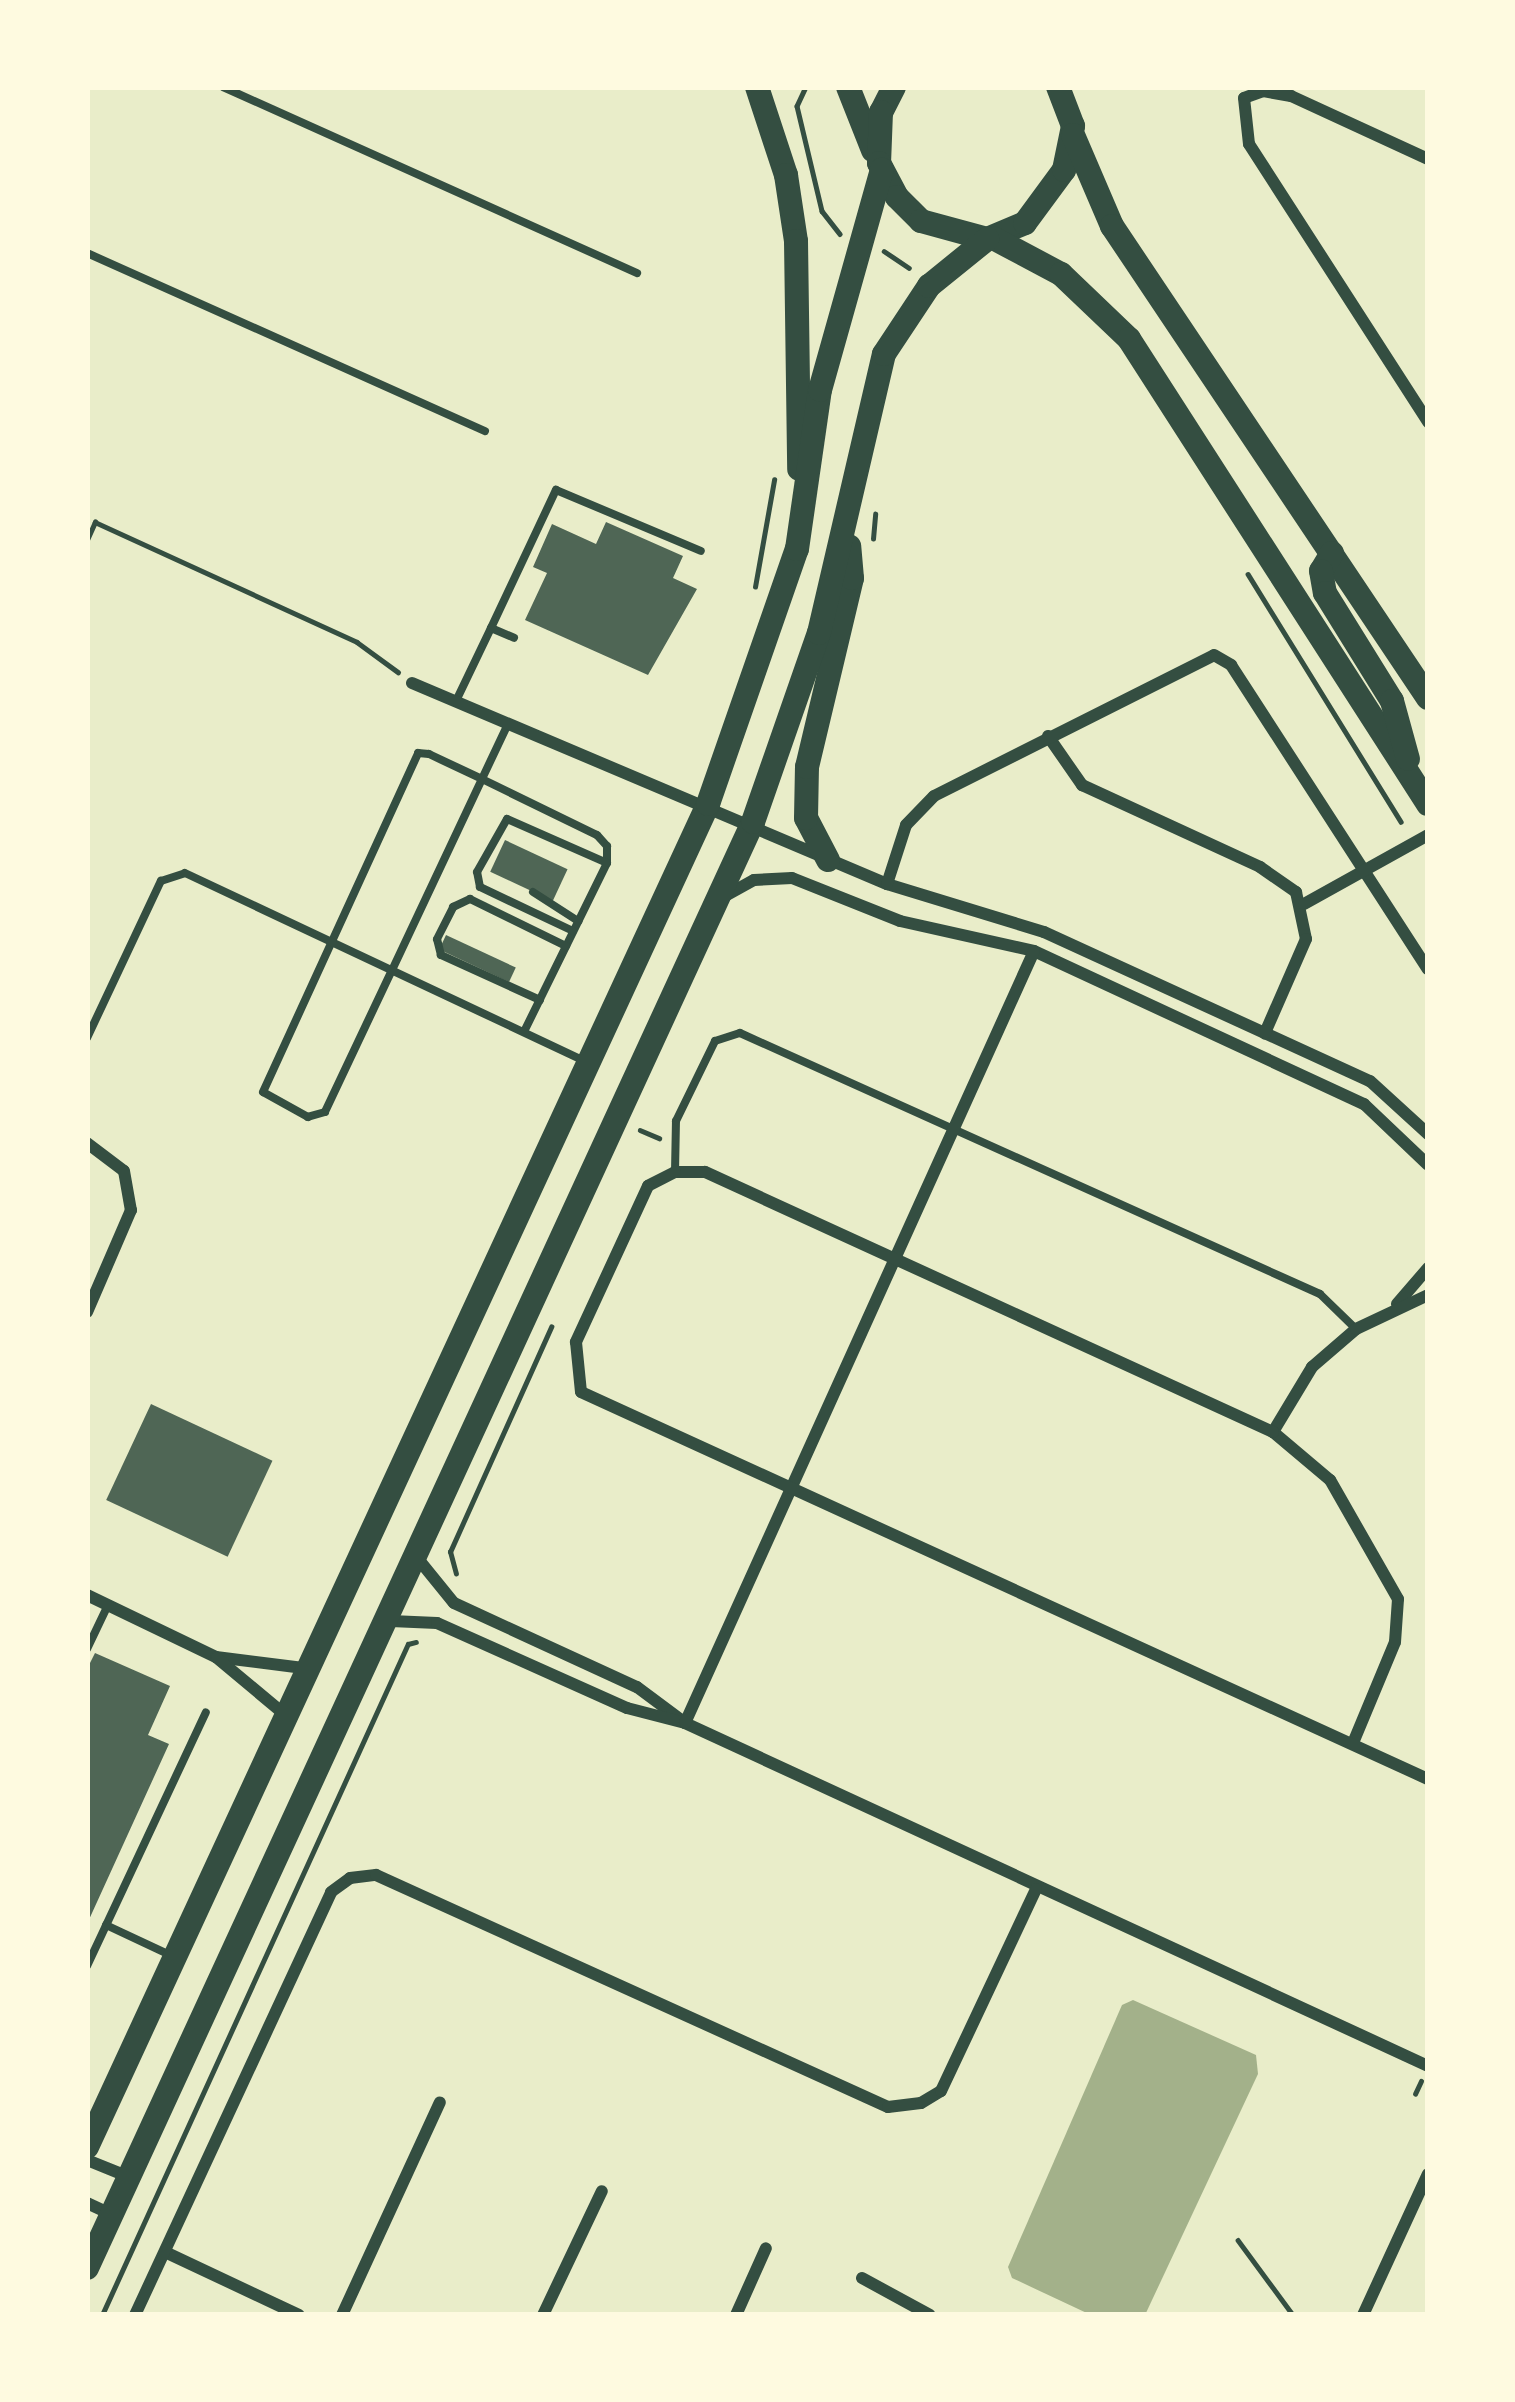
<!DOCTYPE html>
<style>
body{margin:0}
#map{position:relative;width:1515px;height:2402px;overflow:hidden;background:#e9edc9;font-family:"PT Sans",sans-serif}
div>[style]{position:absolute}
[style*='--x']{left:calc(var(--x)*1px);top:calc(var(--y)*1px);width:calc(var(--w)*1px);rotate:calc(var(--a)*1deg)}
.water>*{inset:0;background:#a3b18a}
.building>*{inset:0;background:#4f6655;transform-origin:0 0}
.path>*{height:4.5px;margin:-2.25px;padding:0 2.25px;transform-origin:2.25px;border-radius:2.25px;background:#344e41}
.service>*{height:8px;margin:-4px;padding:0 4px;transform-origin:4px;border-radius:4px;background:#344e41}
.minor>*{height:12px;margin:-6px;padding:0 6px;transform-origin:6px;border-radius:6px;background:#344e41}
.primary>*{height:24px;margin:-12px;padding:0 12px;transform-origin:12px;border-radius:12px;background:#344e41}
span{translate:-50% -50%;white-space:nowrap;text-align:center;line-height:1.15;-webkit-text-stroke:12px #fefae0;paint-order:stroke}
.frame{position:absolute;inset:0;border:90px solid #fefae0;pointer-events:none}
</style>
<div id="map">
<div class="water">
<div style="clip-path:polygon(1133px 2000px,1256px 2055px,1258px 2074px,1145px 2315px,1091px 2315px,1012px 2278px,1008px 2267px,1122px 2005px)"></div>
</div>
<div class="building">
<div style="clip-path:polygon(606px 522px,683px 556px,673px 578px,697px 589px,648px 675px,525px 620px,547px 573px,533px 567px,552px 524px,596px 544px)"></div>
<div style="left:505px;top:840px;width:69px;height:35px;rotate:25deg"></div>
<div style="left:446px;top:935px;width:77px;height:16px;rotate:25deg"></div>
<div style="left:151px;top:1404px;width:134px;height:106px;rotate:25deg"></div>
<div style="clip-path:polygon(95px 1653px,170px 1686px,148px 1735px,169px 1744px,87px 1924px,87px 1669px)"></div>
</div>
<div class="path">
<div style="--x:806;--y:87;--w:21;--a:115"></div>
<div style="--x:797;--y:106;--w:108;--a:76.6"></div>
<div style="--x:822;--y:211;--w:29;--a:52"></div>
<div style="--x:884;--y:251;--w:30;--a:34"></div>
<div style="--x:873;--y:539;--w:25;--a:-85"></div>
<div style="--x:87;--y:540;--w:20;--a:-66"></div>
<div style="--x:95;--y:522;--w:288;--a:24.6"></div>
<div style="--x:357;--y:642;--w:51;--a:36.2"></div>
<div style="--x:1248;--y:574;--w:291;--a:58.3"></div>
<div style="--x:755;--y:587;--w:109;--a:-79.9"></div>
<div style="--x:640;--y:1130;--w:21;--a:23"></div>
<div style="--x:456;--y:1574;--w:23;--a:-105"></div>
<div style="--x:450;--y:1552;--w:247;--a:-65.8"></div>
<div style="--x:1415;--y:2094;--w:14;--a:-65"></div>
<div style="--x:1238;--y:2240;--w:93;--a:53.7"></div>
<div style="--x:102;--y:2315;--w:737;--a:-65.49"></div>
<div style="--x:408;--y:1644;--w:8;--a:-14"></div>
</div>
<div class="service">
<div style="--x:223;--y:87;--w:454;--a:24.2"></div>
<div style="--x:87;--y:253;--w:436;--a:24.1"></div>
<div style="--x:491;--y:628;--w:153;--a:-64.8"></div>
<div style="--x:556;--y:490;--w:157;--a:22.8"></div>
<div style="--x:456;--y:701;--w:81;--a:-64.4"></div>
<div style="--x:491;--y:628;--w:25;--a:23"></div>
<div style="--x:507;--y:726;--w:59;--a:115.3"></div>
<div style="--x:482;--y:779;--w:211;--a:115.2"></div>
<div style="--x:392;--y:970;--w:157;--a:115.3"></div>
<div style="--x:325;--y:1112;--w:18;--a:164"></div>
<div style="--x:308;--y:1117;--w:51;--a:-150.9"></div>
<div style="--x:263;--y:1092;--w:373;--a:-65.4"></div>
<div style="--x:418;--y:753;--w:11;--a:5"></div>
<div style="--x:429;--y:754;--w:59;--a:25.3"></div>
<div style="--x:482;--y:779;--w:128;--a:26"></div>
<div style="--x:597;--y:835;--w:15;--a:48"></div>
<div style="--x:607;--y:846;--w:17;--a:90"></div>
<div style="--x:607;--y:863;--w:188;--a:116.2"></div>
<div style="--x:533;--y:892;--w:54;--a:32.8"></div>
<div style="--x:573;--y:931;--w:103;--a:-154.7"></div>
<div style="--x:480;--y:887;--w:15;--a:-101"></div>
<div style="--x:477;--y:872;--w:61;--a:-60.5"></div>
<div style="--x:507;--y:819;--w:109;--a:23.7"></div>
<div style="--x:540;--y:1000;--w:109;--a:-155.6"></div>
<div style="--x:441;--y:955;--w:16;--a:-104"></div>
<div style="--x:437;--y:939;--w:36;--a:-63"></div>
<div style="--x:453;--y:907;--w:19;--a:-25"></div>
<div style="--x:470;--y:899;--w:107;--a:26.1"></div>
<div style="--x:87;--y:1038;--w:174;--a:-64.8"></div>
<div style="--x:161;--y:881;--w:25;--a:-18"></div>
<div style="--x:185;--y:873;--w:440;--a:25.2"></div>
<div style="--x:675;--y:1172;--w:51;--a:-88.9"></div>
<div style="--x:676;--y:1121;--w:89;--a:-64"></div>
<div style="--x:715;--y:1041;--w:26;--a:-18"></div>
<div style="--x:740;--y:1033;--w:636;--a:24.23"></div>
<div style="--x:1320;--y:1294;--w:50;--a:44.2"></div>
<div style="--x:87;--y:1649;--w:49;--a:-64.5"></div>
<div style="--x:106;--y:1925;--w:71;--a:25.1"></div>
<div style="--x:87;--y:1966;--w:280;--a:-64.9"></div>
</div>
<div class="minor">
<div style="--x:1428;--y:159;--w:151;--a:-155.3"></div>
<div style="--x:1291;--y:96;--w:28;--a:-170"></div>
<div style="--x:1263;--y:91;--w:20;--a:160"></div>
<div style="--x:1244;--y:98;--w:46;--a:83.8"></div>
<div style="--x:1249;--y:144;--w:331;--a:57.2"></div>
<div style="--x:412;--y:683;--w:516;--a:22.94"></div>
<div style="--x:887;--y:884;--w:164;--a:17"></div>
<div style="--x:1044;--y:932;--w:358;--a:24.6"></div>
<div style="--x:1370;--y:1081;--w:79;--a:42.4"></div>
<div style="--x:1048;--y:736;--w:60;--a:55.2"></div>
<div style="--x:1082;--y:785;--w:196;--a:24.7"></div>
<div style="--x:1260;--y:867;--w:44;--a:34.8"></div>
<div style="--x:1296;--y:892;--w:48;--a:78"></div>
<div style="--x:1306;--y:939;--w:103;--a:113.6"></div>
<div style="--x:887;--y:884;--w:62;--a:-72.1"></div>
<div style="--x:906;--y:825;--w:40;--a:-46"></div>
<div style="--x:934;--y:796;--w:313;--a:-26.7"></div>
<div style="--x:1214;--y:655;--w:20;--a:30"></div>
<div style="--x:1231;--y:665;--w:362;--a:57.1"></div>
<div style="--x:725;--y:896;--w:33;--a:-29"></div>
<div style="--x:754;--y:880;--w:38;--a:-3"></div>
<div style="--x:792;--y:878;--w:116;--a:21.7"></div>
<div style="--x:900;--y:921;--w:137;--a:12.6"></div>
<div style="--x:1034;--y:951;--w:364;--a:24.9"></div>
<div style="--x:1364;--y:1104;--w:88;--a:43.6"></div>
<div style="--x:1304;--y:904;--w:142;--a:-29.1"></div>
<div style="--x:87;--y:1143;--w:46;--a:37.1"></div>
<div style="--x:124;--y:1171;--w:40;--a:80"></div>
<div style="--x:131;--y:1210;--w:111;--a:113.3"></div>
<div style="--x:1397;--y:1304;--w:48;--a:-49.3"></div>
<div style="--x:1273;--y:1432;--w:76;--a:-59"></div>
<div style="--x:1312;--y:1367;--w:58;--a:-40.8"></div>
<div style="--x:1356;--y:1329;--w:80;--a:-25.3"></div>
<div style="--x:419;--y:1560;--w:55;--a:50.9"></div>
<div style="--x:454;--y:1603;--w:201;--a:24.7"></div>
<div style="--x:637;--y:1687;--w:59;--a:36.7"></div>
<div style="--x:87;--y:1595;--w:143;--a:25.7"></div>
<div style="--x:216;--y:1657;--w:88;--a:7.2"></div>
<div style="--x:391;--y:1621;--w:46;--a:2.5"></div>
<div style="--x:437;--y:1623;--w:208;--a:24.1"></div>
<div style="--x:627;--y:1708;--w:60;--a:14.5"></div>
<div style="--x:685;--y:1723;--w:818;--a:24.78"></div>
<div style="--x:217;--y:1658;--w:86;--a:39.8"></div>
<div style="--x:685;--y:1723;--w:847;--a:-65.67"></div>
<div style="--x:1353;--y:1743;--w:109;--a:-67.4"></div>
<div style="--x:1395;--y:1642;--w:43;--a:-86"></div>
<div style="--x:1398;--y:1599;--w:137;--a:-119.7"></div>
<div style="--x:1330;--y:1480;--w:75;--a:-139.9"></div>
<div style="--x:1273;--y:1432;--w:625;--a:-155.4"></div>
<div style="--x:705;--y:1172;--w:30;--a:180"></div>
<div style="--x:675;--y:1172;--w:30;--a:153"></div>
<div style="--x:648;--y:1186;--w:172;--a:114.8"></div>
<div style="--x:576;--y:1342;--w:50;--a:84.3"></div>
<div style="--x:581;--y:1392;--w:931;--a:24.56"></div>
<div style="--x:87;--y:2160;--w:45;--a:22"></div>
<div style="--x:87;--y:2203;--w:26;--a:25"></div>
<div style="--x:165;--y:2252;--w:148;--a:25.2"></div>
<div style="--x:862;--y:2278;--w:77;--a:28.6"></div>
<div style="--x:135;--y:2315;--w:466;--a:-65.1"></div>
<div style="--x:331;--y:1892;--w:24;--a:-36"></div>
<div style="--x:350;--y:1878;--w:26;--a:-7"></div>
<div style="--x:376;--y:1875;--w:562;--a:24.38"></div>
<div style="--x:888;--y:2107;--w:33;--a:-7"></div>
<div style="--x:921;--y:2103;--w:23;--a:-31"></div>
<div style="--x:941;--y:2091;--w:223;--a:-64.8"></div>
<div style="--x:342;--y:2315;--w:234;--a:-65.3"></div>
<div style="--x:543;--y:2315;--w:137;--a:-64.6"></div>
<div style="--x:736;--y:2315;--w:73;--a:-65.9"></div>
<div style="--x:1363;--y:2315;--w:155;--a:-65.3"></div>
</div>
<div class="primary">
<div style="--x:757;--y:87;--w:93;--a:71.8"></div>
<div style="--x:786;--y:175;--w:67;--a:81.4"></div>
<div style="--x:796;--y:241;--w:228;--a:89.2"></div>
<div style="--x:848;--y:87;--w:68;--a:68.4"></div>
<div style="--x:894;--y:87;--w:28;--a:117"></div>
<div style="--x:881;--y:112;--w:51;--a:92.2"></div>
<div style="--x:879;--y:163;--w:38;--a:62"></div>
<div style="--x:897;--y:197;--w:34;--a:45"></div>
<div style="--x:921;--y:221;--w:68;--a:15.3"></div>
<div style="--x:987;--y:239;--w:41;--a:-22.8"></div>
<div style="--x:1025;--y:223;--w:66;--a:-53.7"></div>
<div style="--x:1064;--y:170;--w:45;--a:-78.4"></div>
<div style="--x:1073;--y:126;--w:42;--a:-111"></div>
<div style="--x:1073;--y:135;--w:99;--a:66.8"></div>
<div style="--x:1112;--y:226;--w:568;--a:56.2"></div>
<div style="--x:993;--y:238;--w:77;--a:27.9"></div>
<div style="--x:1061;--y:274;--w:94;--a:43.7"></div>
<div style="--x:1129;--y:339;--w:553;--a:57.26"></div>
<div style="--x:1332;--y:553;--w:21;--a:121"></div>
<div style="--x:1321;--y:571;--w:22;--a:80"></div>
<div style="--x:1325;--y:593;--w:127;--a:58.2"></div>
<div style="--x:1392;--y:701;--w:60;--a:74.6"></div>
<div style="--x:828;--y:860;--w:47;--a:-117.6"></div>
<div style="--x:806;--y:818;--w:51;--a:-88.9"></div>
<div style="--x:807;--y:767;--w:194;--a:-76.6"></div>
<div style="--x:852;--y:578;--w:32;--a:-95"></div>
<div style="--x:87;--y:2147;--w:1480;--a:-65.18"></div>
<div style="--x:708;--y:804;--w:270;--a:-70.8"></div>
<div style="--x:797;--y:549;--w:161;--a:-81.8"></div>
<div style="--x:820;--y:390;--w:229;--a:-74.3"></div>
<div style="--x:87;--y:2268;--w:1592;--a:-65.27"></div>
<div style="--x:753;--y:822;--w:200;--a:-70.8"></div>
<div style="--x:819;--y:633;--w:286;--a:-76.9"></div>
<div style="--x:884;--y:354;--w:82;--a:-56.5"></div>
<div style="--x:929;--y:286;--w:75;--a:-39"></div>
</div>
<div class="frame"></div>
</div>
